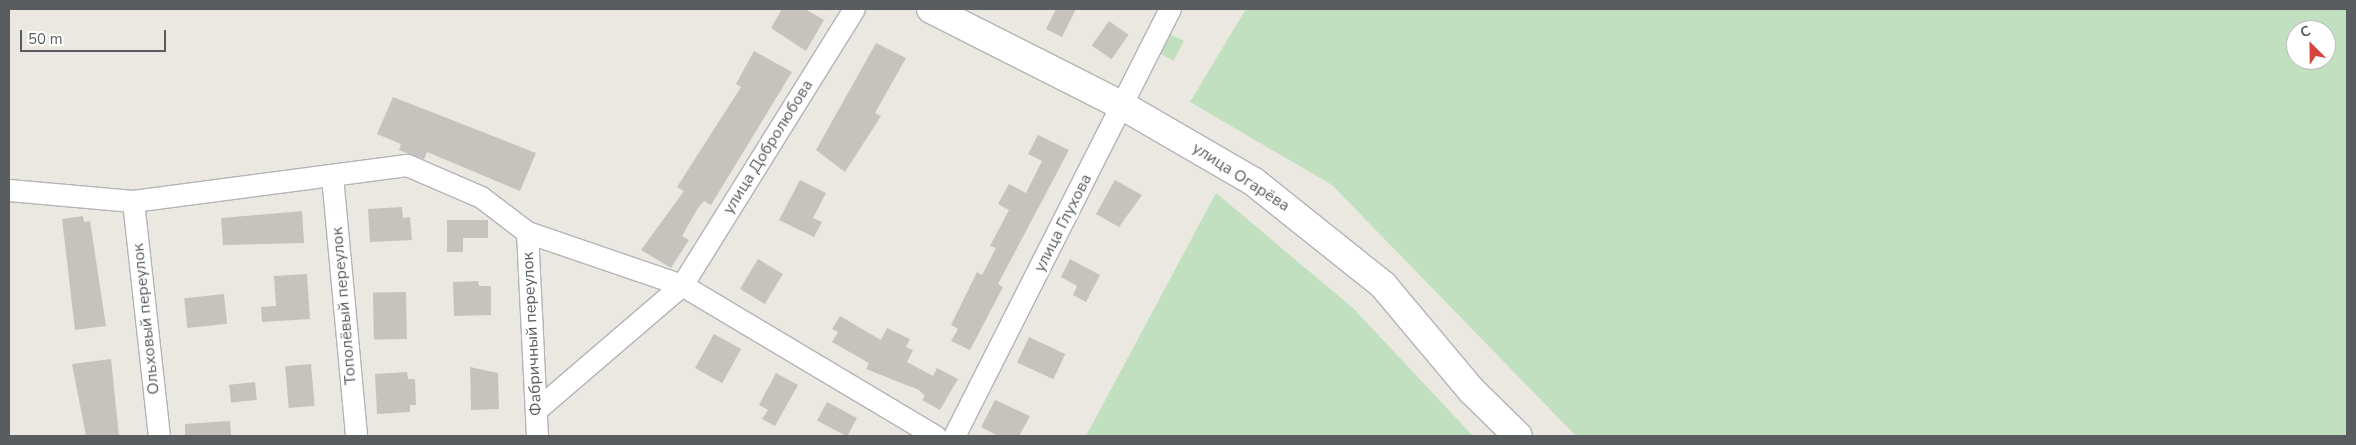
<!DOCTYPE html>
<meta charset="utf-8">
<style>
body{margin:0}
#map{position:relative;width:2356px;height:445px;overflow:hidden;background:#ebe8e1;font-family:"Nunito Sans",sans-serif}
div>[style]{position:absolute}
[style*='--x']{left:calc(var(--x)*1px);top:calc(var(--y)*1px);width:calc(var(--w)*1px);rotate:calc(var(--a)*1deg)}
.green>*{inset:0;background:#c1e0c0;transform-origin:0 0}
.building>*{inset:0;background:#c6c3be;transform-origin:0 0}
.roads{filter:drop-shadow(1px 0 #b2b4b7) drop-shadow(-1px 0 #b2b4b7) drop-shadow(0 1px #b2b4b7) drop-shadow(0 -1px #b2b4b7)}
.minor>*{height:21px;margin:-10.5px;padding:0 10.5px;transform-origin:10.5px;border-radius:10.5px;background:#fff}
.secondary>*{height:28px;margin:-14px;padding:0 14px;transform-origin:14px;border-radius:14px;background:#fff}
span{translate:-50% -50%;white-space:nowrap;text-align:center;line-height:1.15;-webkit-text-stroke:5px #fff;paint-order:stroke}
.street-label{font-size:16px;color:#5a5d60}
.frame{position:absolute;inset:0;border:10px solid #5a5d60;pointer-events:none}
.north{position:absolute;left:2286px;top:20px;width:50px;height:50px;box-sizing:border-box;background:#fff;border:1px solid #bdbebf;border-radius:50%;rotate:337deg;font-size:14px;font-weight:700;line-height:20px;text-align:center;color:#5a5d60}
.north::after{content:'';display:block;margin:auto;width:18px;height:22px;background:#d6433c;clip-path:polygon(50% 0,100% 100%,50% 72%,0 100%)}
.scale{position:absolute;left:20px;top:30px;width:146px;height:22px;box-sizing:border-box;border:2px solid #5a5d60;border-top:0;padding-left:6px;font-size:15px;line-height:18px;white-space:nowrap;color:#5a5d60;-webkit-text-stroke:4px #fff;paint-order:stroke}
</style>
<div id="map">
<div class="green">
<div style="clip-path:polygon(evenodd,1246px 9px,2347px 9px,2347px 436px,1576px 436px,1332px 185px,1190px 102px,1246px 9px,2296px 30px,2326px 30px,2326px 60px,2296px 60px,2296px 30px)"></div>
<div style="left:1166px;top:32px;width:20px;height:22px;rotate:27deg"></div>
<div style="clip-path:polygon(1216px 193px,1353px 308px,1473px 436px,1086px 436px)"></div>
</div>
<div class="building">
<div style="clip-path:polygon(782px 9px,805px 9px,824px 20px,806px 51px,771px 28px)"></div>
<div style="clip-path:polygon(1056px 9px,1076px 9px,1062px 37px,1046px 29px)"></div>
<div style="left:1109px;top:21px;width:24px;height:30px;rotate:35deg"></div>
<div style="clip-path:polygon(876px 43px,906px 58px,875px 113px,881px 116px,845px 172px,816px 150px)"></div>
<div style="clip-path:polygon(754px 51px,792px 72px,711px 205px,704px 201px,698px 208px,682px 236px,689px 240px,671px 268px,641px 250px,684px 191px,677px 187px,741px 87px,736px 84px)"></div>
<div style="clip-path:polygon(393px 97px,536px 153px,520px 191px,427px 152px,424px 159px,406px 153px,399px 150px,401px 144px,377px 134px)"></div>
<div style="clip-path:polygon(1038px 135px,1069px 150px,998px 284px,1003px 287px,970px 350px,951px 341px,958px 329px,951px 325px,977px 272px,982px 275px,996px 248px,990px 246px,1009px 210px,998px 204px,1009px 184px,1026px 193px,1042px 161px,1028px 154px)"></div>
<div style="clip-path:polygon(800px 180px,826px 193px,813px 218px,822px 222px,814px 237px,779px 220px)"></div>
<div style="clip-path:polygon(1115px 180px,1142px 195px,1119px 227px,1096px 214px)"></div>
<div style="clip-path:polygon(402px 207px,403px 218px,410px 217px,412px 240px,370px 242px,368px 209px)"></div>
<div style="clip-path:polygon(302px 211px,304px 243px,223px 245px,221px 218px)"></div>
<div style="clip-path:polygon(83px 216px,84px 222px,90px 221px,106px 326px,75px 330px,62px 219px)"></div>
<div style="clip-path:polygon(447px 220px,488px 220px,488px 238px,463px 238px,463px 252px,447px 252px)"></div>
<div style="left:758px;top:259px;width:29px;height:35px;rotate:31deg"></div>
<div style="clip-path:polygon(1070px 259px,1100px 275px,1086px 302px,1073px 295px,1077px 286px,1061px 277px)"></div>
<div style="clip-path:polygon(307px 274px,310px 319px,262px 322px,261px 307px,276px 306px,274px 276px)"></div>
<div style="clip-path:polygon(478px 281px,479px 286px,491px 286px,491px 315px,454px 316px,453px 282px)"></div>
<div style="left:406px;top:292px;width:47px;height:33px;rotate:89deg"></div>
<div style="left:224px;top:294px;width:30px;height:40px;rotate:84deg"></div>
<div style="clip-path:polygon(840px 316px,881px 340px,887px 328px,910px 339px,906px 347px,913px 350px,907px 362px,933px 376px,937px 368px,958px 379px,940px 410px,922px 400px,925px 396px,919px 390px,866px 369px,869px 363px,832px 342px,838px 332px,832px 329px)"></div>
<div style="left:714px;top:334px;width:31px;height:39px;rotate:29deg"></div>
<div style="left:1029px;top:337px;width:40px;height:28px;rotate:25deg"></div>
<div style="clip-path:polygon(111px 359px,119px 436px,86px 436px,72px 364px)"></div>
<div style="left:311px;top:364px;width:42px;height:26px;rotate:85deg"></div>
<div style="clip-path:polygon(470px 367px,498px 373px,499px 409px,471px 410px)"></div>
<div style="clip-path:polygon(407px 372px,408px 379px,415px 379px,416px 405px,410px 405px,410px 412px,377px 414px,375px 374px)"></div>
<div style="clip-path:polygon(776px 373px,798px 385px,775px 426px,762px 419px,768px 410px,759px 405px)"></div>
<div style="left:255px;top:382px;width:18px;height:26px;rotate:84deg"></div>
<div style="clip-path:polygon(995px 400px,1030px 416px,1019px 436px,998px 436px,981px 427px)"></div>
<div style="left:827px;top:402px;width:34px;height:21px;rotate:28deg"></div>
<div style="clip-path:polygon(230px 421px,231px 436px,185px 436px,185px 424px)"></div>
</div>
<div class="roads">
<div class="minor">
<div style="--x:332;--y:176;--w:261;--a:84.7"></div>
<div style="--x:9;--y:190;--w:124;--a:5.1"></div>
<div style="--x:133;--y:201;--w:276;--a:-7.5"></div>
<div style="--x:407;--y:165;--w:81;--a:23.4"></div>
<div style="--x:481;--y:197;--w:58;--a:37.3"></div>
<div style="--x:527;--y:232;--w:164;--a:18.9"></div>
<div style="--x:682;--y:285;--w:295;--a:30.8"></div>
<div style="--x:133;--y:201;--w:236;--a:83.7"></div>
<div style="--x:527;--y:232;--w:204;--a:87.2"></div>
<div style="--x:536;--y:410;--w:192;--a:-40.6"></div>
<div style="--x:682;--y:285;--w:325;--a:-58.1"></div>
<div style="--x:954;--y:436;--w:479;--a:-63.2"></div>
</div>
<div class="secondary">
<div style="--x:931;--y:9;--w:215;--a:26.8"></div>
<div style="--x:1123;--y:106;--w:151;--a:30.1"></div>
<div style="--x:1254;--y:182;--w:165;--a:38.6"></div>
<div style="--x:1383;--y:285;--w:138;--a:50"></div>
<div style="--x:1472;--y:391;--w:64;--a:44.4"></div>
</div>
</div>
<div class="street-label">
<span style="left:768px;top:147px;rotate:-58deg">улица Добролюбова</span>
<span style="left:1241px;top:177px;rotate:33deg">улица Огарёва</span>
<span style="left:1063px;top:223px;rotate:-63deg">улица Глухова</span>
<span style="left:344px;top:306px;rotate:-95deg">Тополёвый переулок</span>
<span style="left:146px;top:319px;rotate:-96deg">Ольховый переулок</span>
<span style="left:532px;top:334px;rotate:-93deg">Фабричный переулок</span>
</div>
<div class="frame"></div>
<div class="north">С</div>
<div class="scale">50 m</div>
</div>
